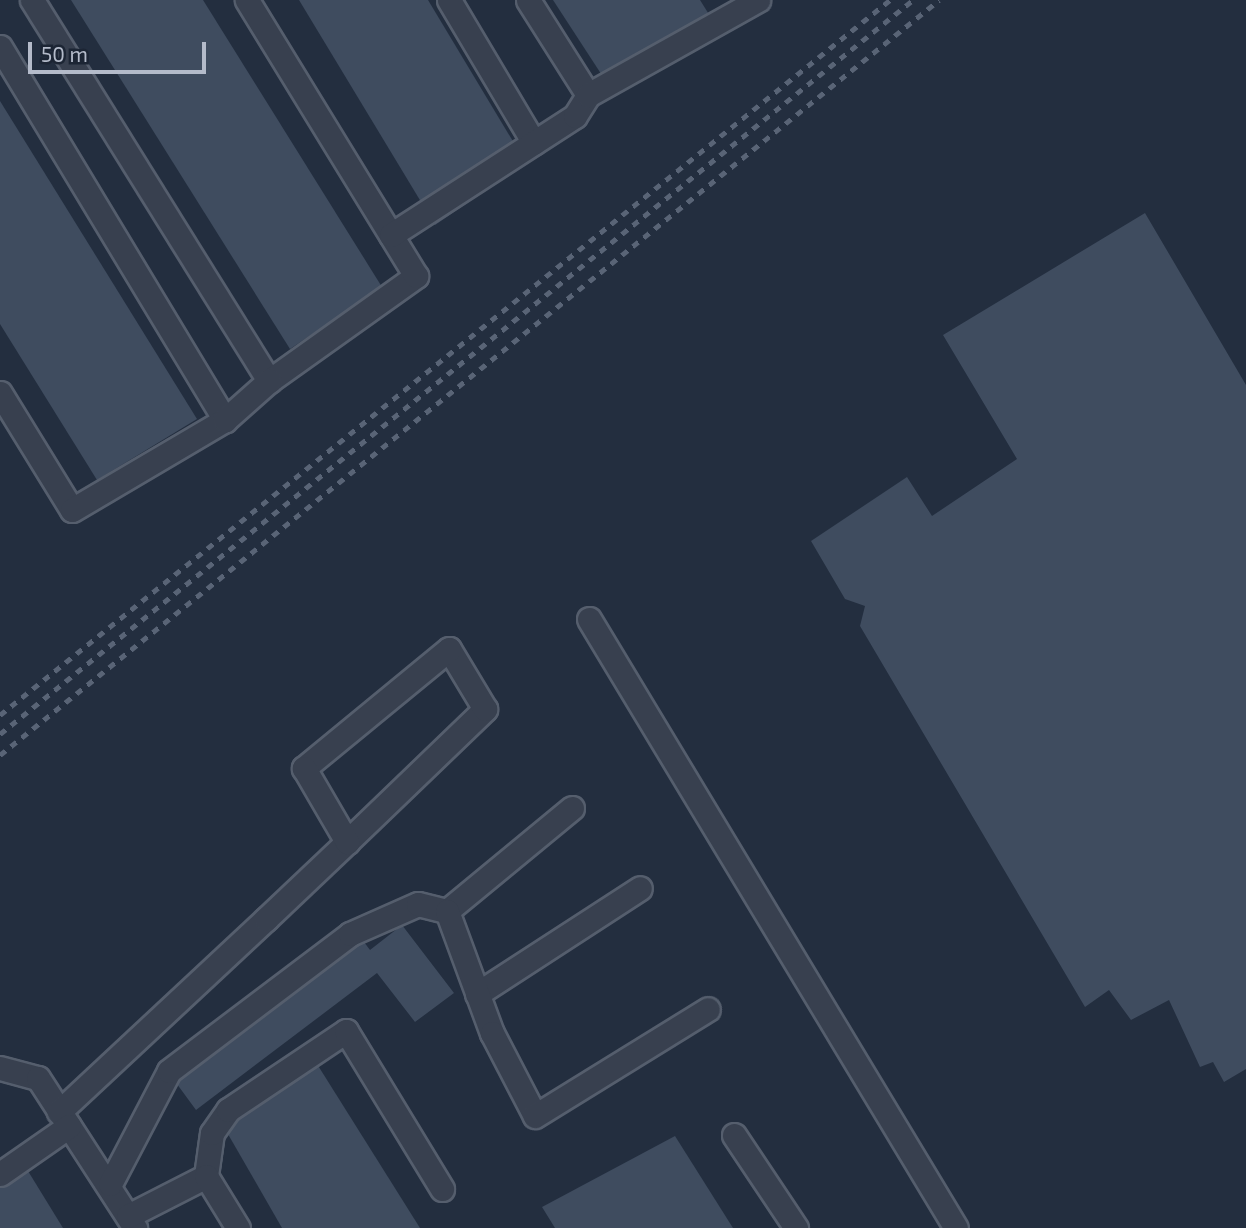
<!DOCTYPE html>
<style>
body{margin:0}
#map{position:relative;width:1246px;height:1228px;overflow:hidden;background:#232e3f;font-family:"Exo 2",sans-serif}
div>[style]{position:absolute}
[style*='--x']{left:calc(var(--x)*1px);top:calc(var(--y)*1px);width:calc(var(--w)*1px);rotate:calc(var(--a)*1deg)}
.building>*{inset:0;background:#3f4c5f}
.roads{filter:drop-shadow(2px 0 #555e6d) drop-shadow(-2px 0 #555e6d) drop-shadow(0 2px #555e6d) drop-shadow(0 -2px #555e6d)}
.minor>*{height:23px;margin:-11.5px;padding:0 11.5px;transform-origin:11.5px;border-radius:11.5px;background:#38404f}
.rail>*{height:5px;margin-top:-2.5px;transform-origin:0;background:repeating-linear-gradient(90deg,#596476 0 7px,transparent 0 14px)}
span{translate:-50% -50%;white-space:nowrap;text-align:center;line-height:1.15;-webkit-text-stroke:7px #1c2534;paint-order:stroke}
.scale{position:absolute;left:28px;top:42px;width:178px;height:32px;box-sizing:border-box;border:4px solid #b4bbca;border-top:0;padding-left:9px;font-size:21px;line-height:24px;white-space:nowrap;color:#b4bbca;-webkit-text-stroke:5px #1c2534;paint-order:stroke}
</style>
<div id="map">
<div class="building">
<div style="clip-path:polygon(71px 0,203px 0,382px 287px,290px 349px)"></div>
<div style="clip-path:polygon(299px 0,428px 0,526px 163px,435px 225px)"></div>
<div style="clip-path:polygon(553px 0,700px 0,710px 16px,607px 83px)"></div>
<div style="clip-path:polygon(0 101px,197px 419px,97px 480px,0 324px)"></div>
<div style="clip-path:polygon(1145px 213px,1246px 385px,1246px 1069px,1224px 1082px,1213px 1062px,1200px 1067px,1169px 1000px,1131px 1020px,1109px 990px,1085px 1007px,860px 626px,865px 606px,845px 599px,811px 541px,907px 477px,932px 516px,1017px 459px,943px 335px)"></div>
<div style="clip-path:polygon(402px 925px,454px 993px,415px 1022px,377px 973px,196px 1110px,174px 1080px,361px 938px,370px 950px)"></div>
<div style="clip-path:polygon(317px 1064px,420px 1228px,282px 1228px,221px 1122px)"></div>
<div style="clip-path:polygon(675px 1136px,733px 1228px,555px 1228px,542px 1207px)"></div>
<div style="clip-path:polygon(28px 1171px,63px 1228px,0 1228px,0 1188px)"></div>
</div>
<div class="roads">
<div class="minor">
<div style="--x:32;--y:0;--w:449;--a:58.1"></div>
<div style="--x:269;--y:381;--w:181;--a:-35.5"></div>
<div style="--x:416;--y:276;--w:324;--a:-121.5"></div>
<div style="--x:449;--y:0;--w:166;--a:59.3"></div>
<div style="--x:528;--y:0;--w:112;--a:57.7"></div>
<div style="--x:0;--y:47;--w:436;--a:58.9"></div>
<div style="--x:391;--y:235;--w:219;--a:-32.9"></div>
<div style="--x:575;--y:116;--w:25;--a:-58"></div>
<div style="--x:588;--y:95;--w:195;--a:-29.2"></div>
<div style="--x:0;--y:393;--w:137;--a:58.4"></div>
<div style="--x:72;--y:510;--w:178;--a:-30.5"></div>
<div style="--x:225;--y:420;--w:59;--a:-41.6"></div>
<div style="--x:589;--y:619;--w:711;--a:58.93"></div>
<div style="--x:447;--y:911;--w:162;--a:-39.5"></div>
<div style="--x:477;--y:994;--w:194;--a:-33"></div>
<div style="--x:0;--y:1068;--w:39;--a:15"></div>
<div style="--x:38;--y:1078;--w:179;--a:57.1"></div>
<div style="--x:59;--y:1112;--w:283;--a:-43"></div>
<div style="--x:266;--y:919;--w:112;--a:-43.5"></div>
<div style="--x:347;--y:842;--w:192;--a:-43.9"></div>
<div style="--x:485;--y:709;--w:70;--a:-121"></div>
<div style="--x:449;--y:649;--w:188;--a:140.6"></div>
<div style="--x:304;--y:768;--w:86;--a:59.8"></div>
<div style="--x:734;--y:1135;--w:112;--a:56.3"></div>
<div style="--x:0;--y:1174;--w:84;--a:-34.8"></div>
<div style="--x:206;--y:1176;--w:43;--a:-82.1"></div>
<div style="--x:212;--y:1133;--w:28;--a:-55"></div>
<div style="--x:228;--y:1110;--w:142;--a:-33.8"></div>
<div style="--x:346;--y:1031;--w:185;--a:58.7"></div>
<div style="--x:110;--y:1184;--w:127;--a:-62.4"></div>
<div style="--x:169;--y:1071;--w:227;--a:-37.1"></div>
<div style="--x:350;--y:934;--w:74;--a:-23.8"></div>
<div style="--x:418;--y:904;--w:30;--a:14"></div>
<div style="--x:447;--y:911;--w:130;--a:69.8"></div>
<div style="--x:492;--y:1033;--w:93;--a:62.6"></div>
<div style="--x:535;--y:1116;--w:203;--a:-31.7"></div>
<div style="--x:128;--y:1216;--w:88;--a:-27.1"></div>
<div style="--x:206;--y:1176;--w:61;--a:58.4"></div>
</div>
</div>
<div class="rail">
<div style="--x:0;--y:715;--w:1142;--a:-38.78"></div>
<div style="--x:0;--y:734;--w:1171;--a:-38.8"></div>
<div style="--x:0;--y:755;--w:1205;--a:-38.8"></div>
</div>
<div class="scale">50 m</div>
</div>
